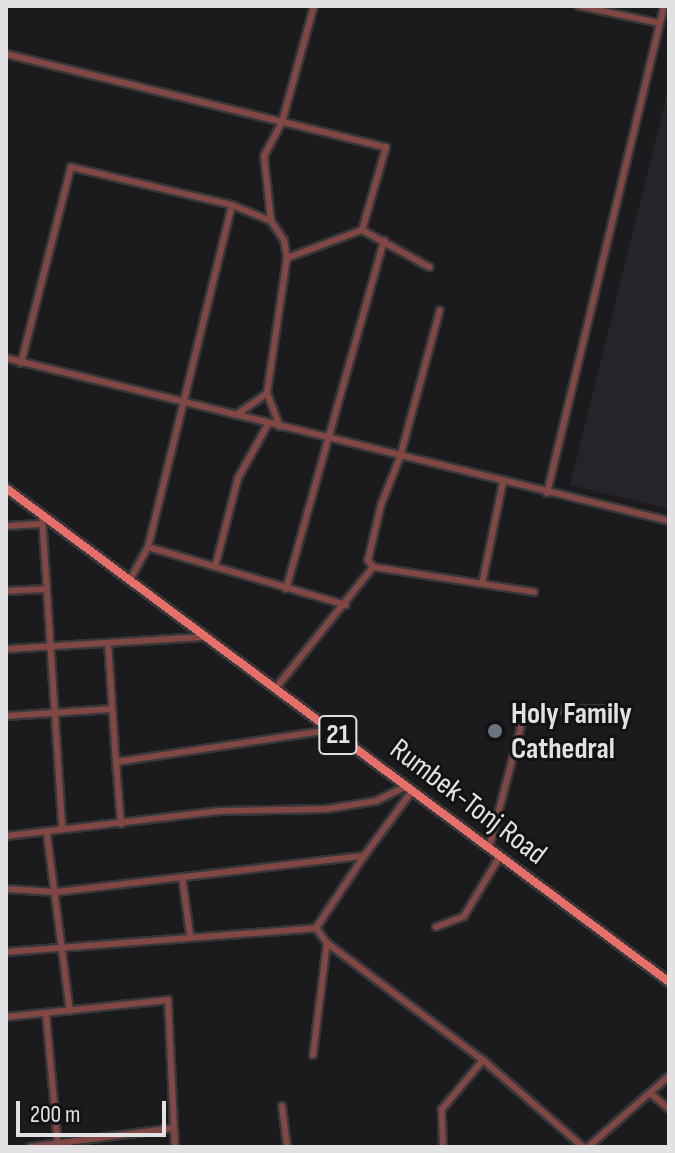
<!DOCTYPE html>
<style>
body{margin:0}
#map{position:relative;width:675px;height:1153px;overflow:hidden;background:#1b1b1e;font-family:"Sofia Sans Condensed",sans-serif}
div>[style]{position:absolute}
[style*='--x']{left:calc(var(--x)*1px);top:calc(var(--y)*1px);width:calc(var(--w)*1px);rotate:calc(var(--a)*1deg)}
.built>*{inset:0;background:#24242b}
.roads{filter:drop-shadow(2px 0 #37373a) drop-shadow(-2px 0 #37373a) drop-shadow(0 2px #37373a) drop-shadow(0 -2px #37373a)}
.minor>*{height:6px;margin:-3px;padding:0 3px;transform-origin:3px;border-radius:3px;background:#814744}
.major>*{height:8px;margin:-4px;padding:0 4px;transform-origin:4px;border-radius:4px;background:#e76f6a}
.dots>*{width:22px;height:22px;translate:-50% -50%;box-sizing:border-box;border:4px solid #121214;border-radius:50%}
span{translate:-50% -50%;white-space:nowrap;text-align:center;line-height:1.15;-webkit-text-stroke:6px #121214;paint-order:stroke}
.shield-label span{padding:2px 6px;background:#121214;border:2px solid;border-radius:6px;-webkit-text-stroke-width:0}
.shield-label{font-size:28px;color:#e2e2e4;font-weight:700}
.poi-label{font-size:30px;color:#e2e2e4;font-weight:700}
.left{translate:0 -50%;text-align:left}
.street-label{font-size:30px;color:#e2e2e4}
.frame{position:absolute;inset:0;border:8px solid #e2e2e4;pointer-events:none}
.scale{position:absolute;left:16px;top:1101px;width:150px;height:36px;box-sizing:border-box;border:4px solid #e2e2e4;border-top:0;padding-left:10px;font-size:24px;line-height:28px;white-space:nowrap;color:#e2e2e4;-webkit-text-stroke:6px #121214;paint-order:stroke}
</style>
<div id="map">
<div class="built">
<div style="clip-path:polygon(669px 86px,669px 509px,570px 485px)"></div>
</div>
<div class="roads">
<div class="minor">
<div style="--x:579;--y:6;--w:82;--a:12"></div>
<div style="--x:6;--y:54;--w:391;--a:13.8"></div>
<div style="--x:386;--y:147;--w:86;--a:106.1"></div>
<div style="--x:362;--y:230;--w:77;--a:28.9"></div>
<div style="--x:232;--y:205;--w:42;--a:22.3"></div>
<div style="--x:271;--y:221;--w:23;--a:56"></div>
<div style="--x:284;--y:240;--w:18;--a:81"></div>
<div style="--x:287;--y:258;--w:80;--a:-20.5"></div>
<div style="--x:271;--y:221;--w:65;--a:-96.1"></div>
<div style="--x:264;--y:156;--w:38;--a:-62"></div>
<div style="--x:282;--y:122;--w:120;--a:-74.6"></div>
<div style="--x:6;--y:358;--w:683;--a:13.81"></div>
<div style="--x:21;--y:363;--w:202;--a:-75.7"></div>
<div style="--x:71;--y:167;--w:165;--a:13.3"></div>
<div style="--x:232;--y:205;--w:352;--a:103.8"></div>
<div style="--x:148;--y:547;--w:37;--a:119"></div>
<div style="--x:267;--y:393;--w:36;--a:69"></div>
<div style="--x:236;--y:415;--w:38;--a:-35"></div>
<div style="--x:267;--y:393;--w:136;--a:-81.6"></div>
<div style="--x:547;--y:493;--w:501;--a:-76.49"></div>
<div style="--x:42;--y:515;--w:313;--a:86.3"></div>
<div style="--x:6;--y:526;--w:36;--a:-3"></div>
<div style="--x:148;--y:547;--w:206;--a:16.3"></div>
<div style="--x:215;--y:567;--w:92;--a:-75.5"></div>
<div style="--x:238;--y:478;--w:62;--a:-60.9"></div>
<div style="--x:373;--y:567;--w:9;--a:-126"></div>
<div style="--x:368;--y:560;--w:57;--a:-76.7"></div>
<div style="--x:381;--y:505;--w:52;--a:-68.4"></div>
<div style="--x:400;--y:457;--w:152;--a:-74.8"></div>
<div style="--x:482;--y:584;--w:104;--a:-78.4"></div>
<div style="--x:286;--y:589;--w:362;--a:-74.3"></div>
<div style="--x:6;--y:591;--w:40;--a:-2.9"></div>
<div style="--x:108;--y:643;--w:119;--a:86.2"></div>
<div style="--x:6;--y:649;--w:199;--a:-3.5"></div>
<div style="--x:275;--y:689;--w:156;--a:-51.2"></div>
<div style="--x:373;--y:567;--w:163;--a:8.8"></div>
<div style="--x:6;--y:716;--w:106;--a:-3.8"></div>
<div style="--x:121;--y:824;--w:62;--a:-94.6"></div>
<div style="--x:116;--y:762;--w:216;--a:-8.5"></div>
<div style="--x:47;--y:835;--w:177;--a:82.6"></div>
<div style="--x:6;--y:836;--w:215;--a:-6.7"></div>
<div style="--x:220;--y:811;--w:106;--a:-1.1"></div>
<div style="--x:326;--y:809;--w:51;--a:-9.1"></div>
<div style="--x:376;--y:801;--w:32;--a:-26"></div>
<div style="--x:489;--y:848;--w:142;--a:-75.3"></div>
<div style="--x:525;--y:711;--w:83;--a:-1.4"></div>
<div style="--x:182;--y:877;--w:59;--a:82.1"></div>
<div style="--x:6;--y:889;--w:50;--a:3.4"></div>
<div style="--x:56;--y:892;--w:310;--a:-6.7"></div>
<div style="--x:364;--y:856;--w:81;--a:-53.6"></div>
<div style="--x:436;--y:927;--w:30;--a:-21"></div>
<div style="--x:464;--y:916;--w:70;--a:-59"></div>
<div style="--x:316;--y:928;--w:87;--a:-56.3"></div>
<div style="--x:6;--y:952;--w:311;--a:-4.4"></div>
<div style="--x:316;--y:928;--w:19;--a:54"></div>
<div style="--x:327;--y:943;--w:195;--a:36.9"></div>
<div style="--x:483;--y:1060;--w:133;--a:41"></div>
<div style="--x:46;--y:1014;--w:134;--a:84.8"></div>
<div style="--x:6;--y:1017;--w:163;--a:-6"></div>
<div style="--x:168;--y:1000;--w:147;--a:87.3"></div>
<div style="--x:313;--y:1055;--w:113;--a:-82.9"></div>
<div style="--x:650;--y:1093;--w:25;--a:40"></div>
<div style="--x:282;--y:1106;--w:41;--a:83"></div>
<div style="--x:30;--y:1147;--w:145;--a:-7.5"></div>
<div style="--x:443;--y:1147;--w:38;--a:-92"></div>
<div style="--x:442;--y:1109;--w:64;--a:-50.1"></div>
<div style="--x:588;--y:1147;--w:108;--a:-41.2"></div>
</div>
<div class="major">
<div style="--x:6;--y:488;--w:827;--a:36.69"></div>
</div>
</div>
<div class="dots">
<div style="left:495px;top:731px;background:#6b7280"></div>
</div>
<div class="shield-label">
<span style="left:338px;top:735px">21</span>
</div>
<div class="poi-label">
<span class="left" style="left:511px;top:731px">Holy Family<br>Cathedral</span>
</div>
<div class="street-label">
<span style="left:468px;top:802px;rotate:37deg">Rumbek-Tonj Road</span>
</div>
<div class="frame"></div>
<div class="scale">200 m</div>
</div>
